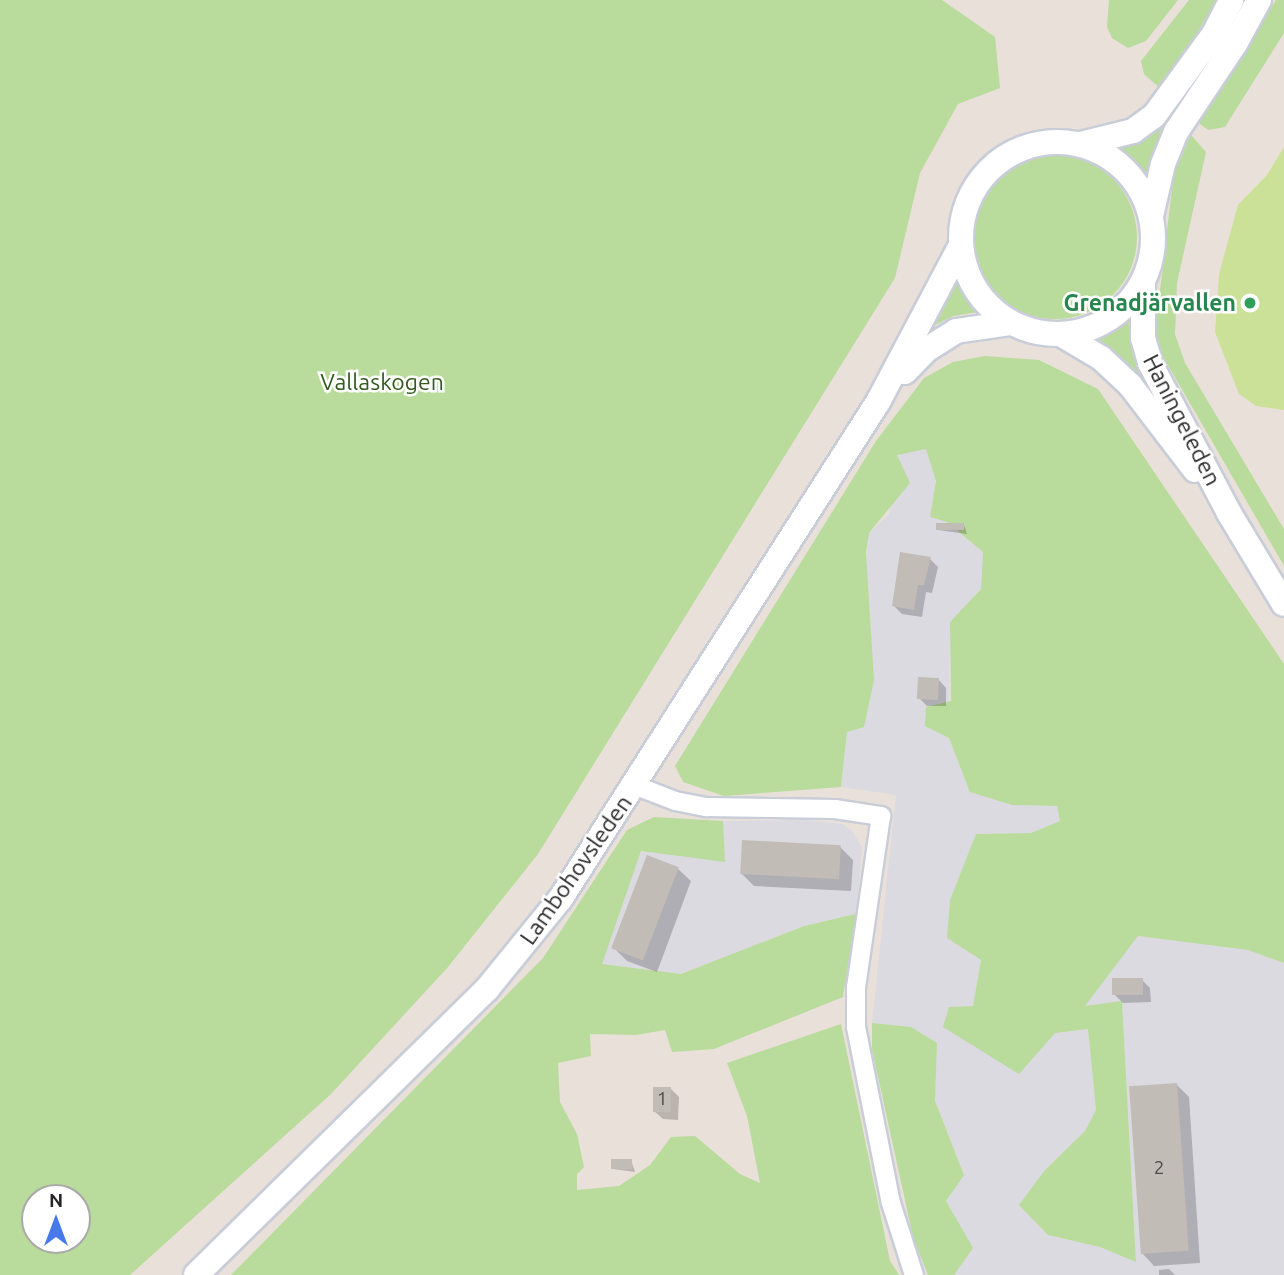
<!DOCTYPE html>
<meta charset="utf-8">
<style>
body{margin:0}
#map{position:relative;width:1284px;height:1275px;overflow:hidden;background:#e9e0da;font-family:Ubuntu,sans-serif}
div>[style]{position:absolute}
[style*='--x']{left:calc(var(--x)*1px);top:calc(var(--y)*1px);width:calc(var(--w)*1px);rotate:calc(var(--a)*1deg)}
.industrial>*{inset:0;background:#dbdae1}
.green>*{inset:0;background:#b9db9b}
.round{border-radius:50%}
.pitch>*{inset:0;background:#cbe197}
.shadow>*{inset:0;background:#0003}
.building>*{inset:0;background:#c1bcb6;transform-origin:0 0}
.roads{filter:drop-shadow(2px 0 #c8cdd8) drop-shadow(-2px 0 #c8cdd8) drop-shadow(0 2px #c8cdd8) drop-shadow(0 -2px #c8cdd8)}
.street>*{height:18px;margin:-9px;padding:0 9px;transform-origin:9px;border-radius:9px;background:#fff}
.secondary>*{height:24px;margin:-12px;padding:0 12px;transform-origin:12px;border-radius:12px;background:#fff}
.secondary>.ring{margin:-12px;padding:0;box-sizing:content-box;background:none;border:24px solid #fff;border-radius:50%}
.dots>*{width:19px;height:19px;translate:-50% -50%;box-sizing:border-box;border:4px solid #fff;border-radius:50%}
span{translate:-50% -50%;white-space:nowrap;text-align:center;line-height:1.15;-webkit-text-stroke:5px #fff;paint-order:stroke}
.number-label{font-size:19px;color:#4e4c4b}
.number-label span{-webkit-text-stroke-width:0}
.leisure-label{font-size:23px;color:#27864d;font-weight:700}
.right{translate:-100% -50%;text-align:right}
.park-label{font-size:23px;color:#345c1f}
.street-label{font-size:23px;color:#272727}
.north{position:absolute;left:21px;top:1184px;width:70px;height:70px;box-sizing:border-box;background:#fff;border:2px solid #a9a9a9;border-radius:50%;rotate:0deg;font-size:19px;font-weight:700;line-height:28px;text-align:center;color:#272727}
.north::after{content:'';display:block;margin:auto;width:24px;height:32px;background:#477ae8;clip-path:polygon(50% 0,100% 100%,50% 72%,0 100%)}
</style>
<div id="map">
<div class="industrial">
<div style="clip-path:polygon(926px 449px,936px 481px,930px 517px,947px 522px,983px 552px,981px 589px,950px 622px,949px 738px,971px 792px,1012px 805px,1057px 806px,1060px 821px,1031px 833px,976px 834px,947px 938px,981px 960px,973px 1006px,1055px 1033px,1088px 1029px,1096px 1110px,1085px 1131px,1045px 1170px,1048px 1235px,1100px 1247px,1136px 1261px,1122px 1002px,1084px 1007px,1138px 936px,1248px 950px,1284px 963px,1284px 1275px,954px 1275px,972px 1248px,946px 1201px,964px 1174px,935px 1101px,937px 1043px,911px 1027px,872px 1023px,896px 795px,841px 787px,869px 533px,889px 514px,897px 454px)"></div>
<div style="clip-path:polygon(807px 820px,843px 824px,854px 833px,862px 848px,856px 914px,804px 926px,681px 974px,601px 964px,641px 851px,724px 861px,723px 821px)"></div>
</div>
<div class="green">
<div style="clip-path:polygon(evenodd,0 0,942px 0,995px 37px,1000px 88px,958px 104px,920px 173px,895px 278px,538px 854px,448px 967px,331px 1094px,130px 1275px,0 1275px,0 0,77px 1198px,77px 1240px,35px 1240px,35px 1198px,77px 1198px)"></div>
<div style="clip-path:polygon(1109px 0,1178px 0,1146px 41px,1128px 48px,1112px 38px,1107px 27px)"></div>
<div style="clip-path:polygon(1189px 0,1217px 0,1162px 90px,1144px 74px,1141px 61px)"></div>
<div style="clip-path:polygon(1276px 0,1284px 0,1284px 33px,1225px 127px,1208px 130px,1199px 123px)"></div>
<div style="clip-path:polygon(1169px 114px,1175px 117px,1149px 181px,1116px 148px,1130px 143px)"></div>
<div style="clip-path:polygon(1191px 135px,1206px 152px,1177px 283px,1175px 334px,1185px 363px,1284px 529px,1284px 566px,1154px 341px,1174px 172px)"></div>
<div class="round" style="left:973px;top:155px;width:164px;height:164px"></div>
<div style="clip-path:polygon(955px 279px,978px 312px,953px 316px,931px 327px)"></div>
<div style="clip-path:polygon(1128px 317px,1131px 347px,1140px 369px,1170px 419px,1085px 340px)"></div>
<div style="clip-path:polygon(985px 356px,1039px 360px,1098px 389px,1284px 664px,1284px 963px,1248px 950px,1138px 936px,1085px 1006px,1122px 1001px,1136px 1262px,1100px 1247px,1048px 1235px,1019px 1205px,1045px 1170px,1085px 1131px,1096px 1110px,1088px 1029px,1055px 1033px,1019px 1074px,943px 1027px,949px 1007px,973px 1006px,981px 960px,947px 938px,950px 900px,976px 834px,1031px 833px,1060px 821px,1057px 806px,1012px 805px,970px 792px,949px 738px,925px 726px,926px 707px,951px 701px,950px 622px,981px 589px,983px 552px,947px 522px,930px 517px,936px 481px,926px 449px,897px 455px,910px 483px,869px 533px,866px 553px,874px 680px,864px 727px,847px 732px,841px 787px,724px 796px,683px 782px,675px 766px,876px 441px,924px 378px,953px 362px)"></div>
<div style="clip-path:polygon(654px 817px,723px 821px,725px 862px,641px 851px,602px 964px,681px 974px,804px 926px,856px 914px,843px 997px,714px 1049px,672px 1052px,665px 1030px,636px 1035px,590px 1034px,591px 1056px,558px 1063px,560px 1102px,577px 1134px,584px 1167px,577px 1174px,577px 1190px,619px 1186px,650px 1165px,671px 1137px,695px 1136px,740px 1174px,760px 1183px,747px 1116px,727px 1063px,841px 1024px,890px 1261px,899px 1275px,231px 1275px,543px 958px,627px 830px)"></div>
<div style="clip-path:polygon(872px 1023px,911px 1027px,937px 1043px,935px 1101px,964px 1175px,946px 1201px,973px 1248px,954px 1275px,928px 1275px,913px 1237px,872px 1049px)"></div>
</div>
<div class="pitch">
<div style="clip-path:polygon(1284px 147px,1284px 410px,1256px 406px,1239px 394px,1215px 332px,1219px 274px,1238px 205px,1267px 175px)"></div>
</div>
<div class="shadow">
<div style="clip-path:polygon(964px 525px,967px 534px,938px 530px)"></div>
<div style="clip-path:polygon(930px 559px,938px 567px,932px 593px,926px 592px,922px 617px,902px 614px,894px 606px)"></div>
<div style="clip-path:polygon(938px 679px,946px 688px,946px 706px,927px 706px,919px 698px)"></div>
<div style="clip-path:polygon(840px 847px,853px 860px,851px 891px,754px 886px,741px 873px)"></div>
<div style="clip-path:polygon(678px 869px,691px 881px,657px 972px,627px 961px,614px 948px)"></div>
<div style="clip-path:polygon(1142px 980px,1150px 988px,1151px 1002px,1123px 1003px,1115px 995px)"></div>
<div style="clip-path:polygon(1176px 1084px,1189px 1097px,1200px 1263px,1154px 1266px,1142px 1253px)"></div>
<div style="clip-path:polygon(671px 1089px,679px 1097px,678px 1120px,663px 1119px,654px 1111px)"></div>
<div style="clip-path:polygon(631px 1160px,635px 1172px,613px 1169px)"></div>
<div style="clip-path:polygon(1169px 1269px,1175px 1275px,1159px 1275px,1159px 1270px)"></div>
</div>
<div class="building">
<div style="left:936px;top:523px;width:28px;height:7px"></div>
<div style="clip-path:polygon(900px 552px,931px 557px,924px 585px,918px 585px,914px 610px,892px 606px)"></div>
<div style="left:918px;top:677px;width:21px;height:22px;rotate:3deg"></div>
<div style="left:742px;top:840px;width:99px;height:34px;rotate:3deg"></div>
<div style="left:647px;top:855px;width:34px;height:100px;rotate:21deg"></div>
<div style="left:1143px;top:978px;width:17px;height:31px;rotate:90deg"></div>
<div style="left:1177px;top:1083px;width:168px;height:48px;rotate:86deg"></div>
<div style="left:653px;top:1087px;width:18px;height:25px"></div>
<div style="left:611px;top:1159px;width:21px;height:10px"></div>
</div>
<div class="roads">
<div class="street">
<div style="--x:634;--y:785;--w:44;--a:21.3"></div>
<div style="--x:675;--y:801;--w:33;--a:11"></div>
<div style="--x:707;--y:807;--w:128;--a:0.9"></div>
<div style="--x:835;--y:809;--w:47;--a:8.7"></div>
<div style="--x:881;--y:816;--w:173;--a:98.3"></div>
<div style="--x:856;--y:987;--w:40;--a:90"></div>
<div style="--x:856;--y:1027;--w:179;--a:78.8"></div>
<div style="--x:891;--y:1203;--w:76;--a:72.3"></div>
</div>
<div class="secondary">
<div class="ring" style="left:961px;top:142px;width:168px;height:168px"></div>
<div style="--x:1081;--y:144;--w:54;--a:-14"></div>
<div style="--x:1133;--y:131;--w:26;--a:-36"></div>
<div style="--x:1154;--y:116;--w:102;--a:-53.8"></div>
<div style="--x:1214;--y:34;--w:38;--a:-63"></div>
<div style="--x:1151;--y:216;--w:53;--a:-77"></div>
<div style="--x:1163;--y:164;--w:35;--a:-68"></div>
<div style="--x:1176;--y:132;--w:106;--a:-56.2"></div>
<div style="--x:1235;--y:44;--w:50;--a:-61.4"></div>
<div style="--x:1143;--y:283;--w:55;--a:90"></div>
<div style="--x:1143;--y:338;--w:26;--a:74"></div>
<div style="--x:1150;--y:363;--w:170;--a:62.2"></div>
<div style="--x:1229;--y:513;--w:106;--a:58.9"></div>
<div style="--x:1062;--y:335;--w:45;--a:30.5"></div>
<div style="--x:1101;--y:358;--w:40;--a:43"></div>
<div style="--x:1130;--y:385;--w:107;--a:52.6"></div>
<div style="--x:905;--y:372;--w:30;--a:-46"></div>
<div style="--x:926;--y:350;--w:36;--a:-32"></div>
<div style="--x:956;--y:331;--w:56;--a:-8.3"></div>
<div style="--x:196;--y:1275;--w:408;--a:-44.5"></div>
<div style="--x:487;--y:989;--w:117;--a:-50.9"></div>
<div style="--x:561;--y:898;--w:589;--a:-57.42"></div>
<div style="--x:878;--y:402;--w:175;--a:-62.1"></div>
</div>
</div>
<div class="dots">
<div style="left:1250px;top:303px;background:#2e9e5b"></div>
</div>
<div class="number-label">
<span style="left:662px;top:1099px">1</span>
<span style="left:1159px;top:1168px">2</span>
</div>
<div class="leisure-label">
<span class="right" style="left:1236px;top:303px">Grenadjärvallen</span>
</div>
<div class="park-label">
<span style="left:382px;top:382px">Vallaskogen</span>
</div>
<div class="street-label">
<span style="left:1182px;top:420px;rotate:63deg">Haningeleden</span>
<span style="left:576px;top:870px;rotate:-55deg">Lambohovsleden</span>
</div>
<div class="north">N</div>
</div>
